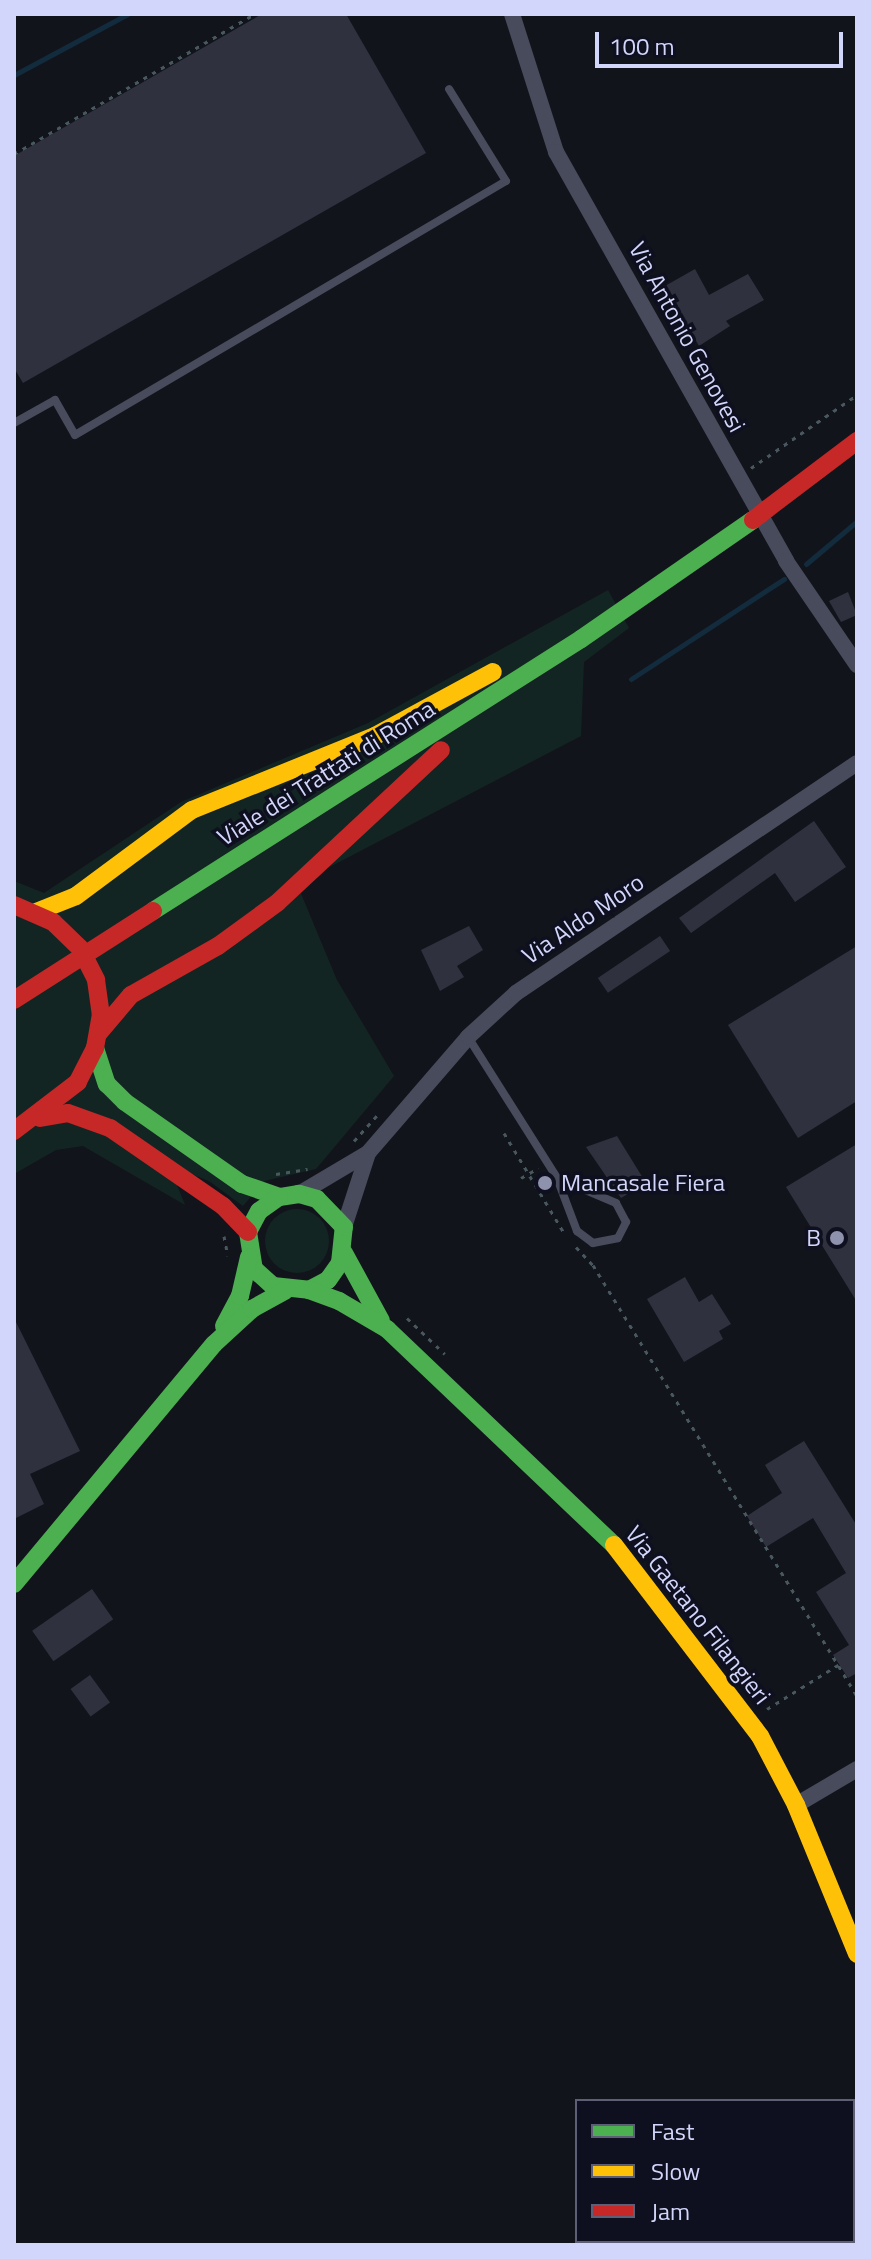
<!DOCTYPE html>
<style>
body{margin:0}
#map{position:relative;width:871px;height:2259px;overflow:hidden;background:#12141c;font-family:"Titillium Web",sans-serif}
div>[style]{position:absolute}
[style*='--x']{left:calc(var(--x)*1px);top:calc(var(--y)*1px);width:calc(var(--w)*1px);rotate:calc(var(--a)*1deg)}
.green>*{inset:0;background:#132522}
.round{border-radius:50%}
.stream>*{height:5px;margin:-2.5px;padding:0 2.5px;transform-origin:2.5px;border-radius:2.5px;background:#122b3d}
.building>*{inset:0;background:#30313e;transform-origin:0 0}
.path>*{height:3px;margin-top:-1.5px;transform-origin:0;background:repeating-linear-gradient(90deg,#48585e 0 4px,transparent 0 10px)}
.lane>*{height:8px;margin:-4px;padding:0 4px;transform-origin:4px;border-radius:4px;background:#484b5b}
.street>*{height:16px;margin:-8px;padding:0 8px;transform-origin:8px;border-radius:8px;background:#484b5b}
.fast>*{height:18px;margin:-9px;padding:0 9px;transform-origin:9px;border-radius:9px;background:#4caf50}
.slow>*{height:18px;margin:-9px;padding:0 9px;transform-origin:9px;border-radius:9px;background:#ffc107}
.jam>*{height:18px;margin:-9px;padding:0 9px;transform-origin:9px;border-radius:9px;background:#c62828}
.jam-bridge>*{height:18px;margin:-9px;padding:0 9px;transform-origin:9px;border-radius:9px;background:#c62828}
.dots>*{width:22px;height:22px;translate:-50% -50%;box-sizing:border-box;border:4px solid #0f101f;border-radius:50%}
span{translate:-50% -50%;white-space:nowrap;text-align:center;line-height:1.15;-webkit-text-stroke:7px #0f101f;paint-order:stroke}
.street-label{font-size:24px;color:#d2d6fa}
.poi-label{font-size:24px;color:#d2d6fa}
.left{translate:0 -50%;text-align:left}
.right{translate:-100% -50%;text-align:right}
.frame{position:absolute;inset:0;border:16px solid #d2d6fa;pointer-events:none}
.legend{position:absolute;left:575px;top:2099px;width:280px;height:144px;box-sizing:border-box;background:#0f101f;border:2px solid #5d5f77;margin:0;padding:10px 14px;list-style:none;font-size:24px;color:#d2d6fa}
.legend li{display:flex;align-items:center;gap:16px;height:40px}
.legend b{width:40px;border:2px solid #5d5f77}
.scale{position:absolute;left:595px;top:32px;width:248px;height:36px;box-sizing:border-box;border:4px solid #d2d6fa;border-top:0;padding-left:10px;font-size:24px;line-height:28px;white-space:nowrap;color:#d2d6fa;-webkit-text-stroke:6px #0f101f;paint-order:stroke}
</style>
<div id="map">
<div class="green">
<div style="clip-path:polygon(608px 590px,629px 628px,584px 662px,581px 736px,297px 884px,337px 980px,394px 1076px,316px 1169px,264px 1181px,243px 1206px,209px 1181px,169px 1165px,185px 1205px,83px 1146px,56px 1150px,14px 1174px,14px 881px,44px 893px,181px 802px,368px 723px)"></div>
<div class="round" style="left:265px;top:1209px;width:64px;height:64px"></div>
</div>
<div class="stream">
<div style="--x:14;--y:75;--w:129;--a:-28.2"></div>
<div style="--x:806;--y:564;--w:67;--a:-40.1"></div>
<div style="--x:631;--y:679;--w:183;--a:-33.2"></div>
</div>
<div class="building">
<div style="clip-path:polygon(262px 14px,346px 14px,426px 153px,23px 383px,14px 368px,14px 156px)"></div>
<div style="clip-path:polygon(695px 269px,709px 295px,748px 274px,764px 300px,726px 321px,730px 326px,699px 346px,665px 286px)"></div>
<div style="clip-path:polygon(848px 592px,857px 615px,841px 622px,829px 601px)"></div>
<div style="clip-path:polygon(814px 821px,846px 867px,795px 902px,775px 873px,691px 933px,679px 918px)"></div>
<div style="clip-path:polygon(469px 926px,483px 950px,457px 966px,464px 977px,440px 991px,421px 950px)"></div>
<div style="left:660px;top:936px;width:18px;height:75px;rotate:56deg"></div>
<div style="clip-path:polygon(857px 946px,857px 1101px,798px 1138px,728px 1025px)"></div>
<div style="clip-path:polygon(617px 1136px,646px 1183px,621px 1198px,586px 1147px)"></div>
<div style="clip-path:polygon(857px 1144px,857px 1302px,786px 1187px)"></div>
<div style="clip-path:polygon(685px 1277px,699px 1302px,712px 1294px,731px 1324px,719px 1331px,723px 1339px,684px 1362px,647px 1299px)"></div>
<div style="clip-path:polygon(14px 1318px,80px 1451px,30px 1474px,44px 1504px,14px 1519px)"></div>
<div style="clip-path:polygon(804px 1441px,857px 1526px,857px 1673px,848px 1678px,833px 1655px,849px 1645px,816px 1592px,846px 1573px,813px 1518px,766px 1547px,747px 1516px,782px 1493px,765px 1465px)"></div>
<div style="left:92px;top:1589px;width:37px;height:73px;rotate:55deg"></div>
<div style="left:90px;top:1675px;width:34px;height:24px;rotate:54deg"></div>
</div>
<div class="path">
<div style="--x:14;--y:154;--w:279;--a:-30.2"></div>
<div style="--x:751;--y:468;--w:129;--a:-34.6"></div>
<div style="--x:504;--y:1133;--w:117;--a:59"></div>
<div style="--x:354;--y:1141;--w:36;--a:-48"></div>
<div style="--x:276;--y:1174;--w:32;--a:-9"></div>
<div style="--x:521;--y:1178;--w:20;--a:-30"></div>
<div style="--x:224;--y:1236;--w:20;--a:79"></div>
<div style="--x:576;--y:1247;--w:25;--a:47"></div>
<div style="--x:593;--y:1265;--w:505;--a:58.51"></div>
<div style="--x:407;--y:1318;--w:52;--a:43.5"></div>
<div style="--x:767;--y:1709;--w:84;--a:-31.8"></div>
</div>
<div class="lane">
<div style="--x:14;--y:423;--w:47;--a:-29.3"></div>
<div style="--x:55;--y:400;--w:40;--a:60.3"></div>
<div style="--x:75;--y:435;--w:500;--a:-30.51"></div>
<div style="--x:506;--y:181;--w:108;--a:-121.8"></div>
<div style="--x:468;--y:1037;--w:167;--a:57.7"></div>
<div style="--x:557;--y:1178;--w:57;--a:69.3"></div>
<div style="--x:577;--y:1231;--w:20;--a:37"></div>
<div style="--x:593;--y:1243;--w:25;--a:-11"></div>
<div style="--x:618;--y:1238;--w:18;--a:-63"></div>
<div style="--x:626;--y:1222;--w:21;--a:-118"></div>
<div style="--x:616;--y:1203;--w:64;--a:-157"></div>
</div>
<div class="street">
<div style="--x:512;--y:14;--w:145;--a:72.3"></div>
<div style="--x:556;--y:152;--w:469;--a:60.6"></div>
<div style="--x:786;--y:561;--w:126;--a:55.7"></div>
<div style="--x:299;--y:1194;--w:80;--a:-30.7"></div>
<div style="--x:368;--y:1153;--w:153;--a:-49.2"></div>
<div style="--x:468;--y:1037;--w:65;--a:-42.5"></div>
<div style="--x:516;--y:993;--w:411;--a:-34"></div>
<div style="--x:344;--y:1227;--w:78;--a:-72"></div>
<div style="--x:796;--y:1805;--w:71;--a:-30.5"></div>
</div>
<div class="fast">
<div style="--x:153;--y:911;--w:507;--a:-32.44"></div>
<div style="--x:581;--y:639;--w:209;--a:-34.7"></div>
<div style="--x:95;--y:1048;--w:38;--a:72"></div>
<div style="--x:107;--y:1084;--w:25;--a:45"></div>
<div style="--x:125;--y:1102;--w:143;--a:35"></div>
<div style="--x:242;--y:1184;--w:39;--a:19"></div>
<div style="--x:344;--y:1253;--w:77;--a:61.4"></div>
<div style="--x:309;--y:1290;--w:21;--a:-28"></div>
<div style="--x:328;--y:1280;--w:21;--a:-55"></div>
<div style="--x:340;--y:1263;--w:36;--a:-84"></div>
<div style="--x:344;--y:1227;--w:39;--a:-134"></div>
<div style="--x:317;--y:1199;--w:19;--a:-164"></div>
<div style="--x:299;--y:1194;--w:20;--a:171"></div>
<div style="--x:279;--y:1197;--w:24;--a:145"></div>
<div style="--x:259;--y:1211;--w:24;--a:118"></div>
<div style="--x:248;--y:1232;--w:37;--a:81"></div>
<div style="--x:254;--y:1269;--w:25;--a:42"></div>
<div style="--x:273;--y:1286;--w:36;--a:6"></div>
<div style="--x:309;--y:1290;--w:32;--a:20"></div>
<div style="--x:339;--y:1301;--w:56;--a:30.3"></div>
<div style="--x:387;--y:1329;--w:313;--a:43.6"></div>
<div style="--x:224;--y:1326;--w:34;--a:-62"></div>
<div style="--x:240;--y:1296;--w:40;--a:-77"></div>
<div style="--x:14;--y:1584;--w:312;--a:-50.2"></div>
<div style="--x:214;--y:1344;--w:52;--a:-42.6"></div>
<div style="--x:252;--y:1309;--w:38;--a:-29"></div>
</div>
<div class="slow">
<div style="--x:36;--y:912;--w:43;--a:-21.8"></div>
<div style="--x:76;--y:896;--w:144;--a:-36.6"></div>
<div style="--x:192;--y:810;--w:197;--a:-22"></div>
<div style="--x:375;--y:736;--w:134;--a:-28.5"></div>
<div style="--x:614;--y:1545;--w:240;--a:52.6"></div>
<div style="--x:760;--y:1736;--w:78;--a:62.4"></div>
<div style="--x:796;--y:1805;--w:161;--a:67.7"></div>
</div>
<div class="jam">
<div style="--x:767;--y:509;--w:113;--a:-37.1"></div>
<div style="--x:14;--y:905;--w:43;--a:23.6"></div>
<div style="--x:53;--y:922;--w:37;--a:44"></div>
<div style="--x:80;--y:948;--w:36;--a:63"></div>
<div style="--x:96;--y:980;--w:34;--a:82"></div>
<div style="--x:101;--y:1014;--w:35;--a:100"></div>
<div style="--x:95;--y:1048;--w:38;--a:117"></div>
<div style="--x:78;--y:1082;--w:81;--a:142.6"></div>
<div style="--x:98;--y:1034;--w:51;--a:-49.8"></div>
<div style="--x:131;--y:995;--w:100;--a:-29.4"></div>
<div style="--x:218;--y:946;--w:73;--a:-36.1"></div>
<div style="--x:277;--y:903;--w:224;--a:-43"></div>
<div style="--x:40;--y:1118;--w:28;--a:-10"></div>
<div style="--x:68;--y:1113;--w:45;--a:19.7"></div>
<div style="--x:110;--y:1128;--w:137;--a:34.6"></div>
<div style="--x:223;--y:1206;--w:36;--a:46"></div>
</div>
<div class="jam-bridge">
<div style="--x:753;--y:520;--w:18;--a:-38"></div>
<div style="--x:14;--y:1000;--w:165;--a:-32.6"></div>
</div>
<div class="dots">
<div style="left:545px;top:1183px;background:#8f92ac"></div>
<div style="left:837px;top:1238px;background:#8f92ac"></div>
</div>
<div class="street-label">
<span style="left:687px;top:337px;rotate:61deg">Via Antonio Genovesi</span>
<span style="left:326px;top:773px;rotate:-32deg">Viale dei Trattati di Roma</span>
<span style="left:583px;top:919px;rotate:-34deg">Via Aldo Moro</span>
<span style="left:698px;top:1615px;rotate:52deg">Via Gaetano Filangieri</span>
</div>
<div class="poi-label">
<span class="left" style="left:561px;top:1183px">Mancasale Fiera</span>
<span class="right" style="left:821px;top:1238px">B</span>
</div>
<div class="frame"></div>
<ul class="legend">
<li><b style="height:10px;background:#4caf50"></b>Fast</li>
<li><b style="height:10px;background:#ffc107"></b>Slow</li>
<li><b style="height:10px;background:#c62828"></b>Jam</li>
</ul>
<div class="scale">100 m</div>
</div>
